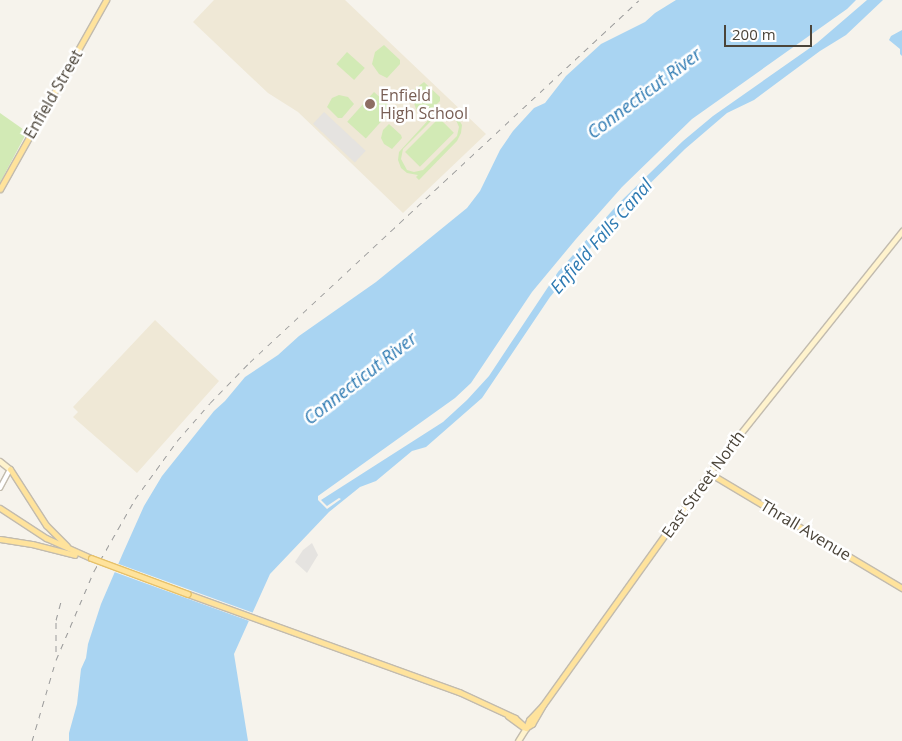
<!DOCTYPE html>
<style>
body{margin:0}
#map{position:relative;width:902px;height:741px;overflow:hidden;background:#f6f3ec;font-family:"Open Sans",sans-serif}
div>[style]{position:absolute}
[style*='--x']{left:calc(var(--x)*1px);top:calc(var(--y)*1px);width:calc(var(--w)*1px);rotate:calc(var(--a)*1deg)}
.education>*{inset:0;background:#efe8d6}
.green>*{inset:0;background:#d2eab5;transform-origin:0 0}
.parking>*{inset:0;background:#e5e3e0;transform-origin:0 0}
.water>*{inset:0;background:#a9d4f2}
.pier>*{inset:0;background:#f6f3ec;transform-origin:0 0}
.roads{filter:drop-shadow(1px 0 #c2bbae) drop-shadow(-1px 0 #c2bbae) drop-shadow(0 1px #c2bbae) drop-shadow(0 -1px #c2bbae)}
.tertiary>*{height:4px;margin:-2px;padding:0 2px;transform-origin:2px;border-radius:2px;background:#fff}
.secondary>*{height:4.5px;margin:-2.25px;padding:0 2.25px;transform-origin:2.25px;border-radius:2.25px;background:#fff3cd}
.primary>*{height:5px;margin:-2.5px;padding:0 2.5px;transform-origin:2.5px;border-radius:2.5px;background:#ffe39c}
.rail>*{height:1px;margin-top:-0.5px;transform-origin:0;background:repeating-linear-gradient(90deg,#9a9a9a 0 6px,transparent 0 12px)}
.bridges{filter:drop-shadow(1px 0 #e6c16a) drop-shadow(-1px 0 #e6c16a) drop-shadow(0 1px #e6c16a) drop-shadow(0 -1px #e6c16a)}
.primary-bridge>*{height:5px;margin:-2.5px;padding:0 2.5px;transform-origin:2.5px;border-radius:2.5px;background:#ffe39c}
.dots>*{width:14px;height:14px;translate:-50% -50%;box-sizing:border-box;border:2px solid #fff;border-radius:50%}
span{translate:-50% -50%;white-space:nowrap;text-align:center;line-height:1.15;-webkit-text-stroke:5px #fff;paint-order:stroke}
.street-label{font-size:16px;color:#4b4439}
.education-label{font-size:16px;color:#785e54}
.left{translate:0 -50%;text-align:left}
.water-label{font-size:18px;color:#2e7ab2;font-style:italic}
.scale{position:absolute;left:724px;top:25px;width:88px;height:22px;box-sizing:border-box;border:2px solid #4b4439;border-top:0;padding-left:6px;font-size:15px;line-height:18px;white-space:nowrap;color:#4b4439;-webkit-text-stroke:4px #fff;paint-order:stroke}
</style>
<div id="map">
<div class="education">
<div style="clip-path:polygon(214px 0,345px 0,486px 134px,403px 213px,298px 112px,268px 93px,193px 22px)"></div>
<div style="clip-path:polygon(155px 320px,219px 381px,137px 473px,73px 417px,78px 412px,73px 407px)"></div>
</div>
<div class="green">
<div style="clip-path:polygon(384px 45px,400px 60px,400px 64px,387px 78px,379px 74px,372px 64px,375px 52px)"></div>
<div style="left:347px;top:52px;width:24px;height:16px;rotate:42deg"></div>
<div style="clip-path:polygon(424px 82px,440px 97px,440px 101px,427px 114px,416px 109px,413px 100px,415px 89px)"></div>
<div style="left:374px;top:92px;width:25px;height:40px;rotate:42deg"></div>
<div style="clip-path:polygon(339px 95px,348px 97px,354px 104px,342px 118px,338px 118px,327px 107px,332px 98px)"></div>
<div style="clip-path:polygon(evenodd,441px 111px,450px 111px,458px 118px,462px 125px,461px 133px,457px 141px,419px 180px,416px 177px,418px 175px,407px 173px,401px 168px,398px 160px,399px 152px,432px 116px,441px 111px,443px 113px,451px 115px,456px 120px,459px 127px,457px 136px,423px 170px,414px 172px,407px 170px,401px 159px,403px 149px,434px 118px,443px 113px)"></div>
<div style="clip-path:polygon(0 113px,27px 132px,0 183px)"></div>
<div style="left:439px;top:118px;width:21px;height:48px;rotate:45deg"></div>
<div style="clip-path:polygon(389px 124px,401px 135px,402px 138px,392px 149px,384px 144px,381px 138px,383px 130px)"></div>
</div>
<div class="parking">
<div style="left:324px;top:112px;width:57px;height:16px;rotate:43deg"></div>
<div style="clip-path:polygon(312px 543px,318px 555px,307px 573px,295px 562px,303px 550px)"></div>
</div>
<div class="water">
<div style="clip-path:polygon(676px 0,856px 0,847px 9px,692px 119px,622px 187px,576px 239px,532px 292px,471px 383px,455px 398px,318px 496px,318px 500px,327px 509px,341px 499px,339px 498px,327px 506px,321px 500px,443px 422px,467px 400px,489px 376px,558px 272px,618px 204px,683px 141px,713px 116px,817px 43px,867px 0,883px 0,846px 35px,820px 51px,754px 100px,727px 113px,685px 149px,616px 217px,584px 256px,550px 297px,482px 398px,426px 447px,412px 451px,376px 481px,360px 487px,329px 512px,270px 574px,234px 654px,248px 741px,69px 741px,69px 733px,77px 704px,81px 669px,86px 658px,88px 644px,101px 604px,123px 553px,144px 506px,162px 476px,214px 411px,225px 401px,245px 377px,278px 355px,299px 336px,376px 282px,467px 208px,480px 191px,500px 150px,513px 131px,534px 108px,545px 103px,566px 76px,601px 44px,645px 22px,655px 13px)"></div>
<div style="clip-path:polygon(902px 30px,902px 56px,900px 54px,900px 49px,889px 40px,891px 36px)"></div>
</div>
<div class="pier">
<div style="left:116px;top:563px;width:148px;height:9px;rotate:20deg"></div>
</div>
<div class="roads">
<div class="tertiary">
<div style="--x:0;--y:488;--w:21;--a:-62"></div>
</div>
<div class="secondary">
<div style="--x:0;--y:461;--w:13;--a:39"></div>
<div style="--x:709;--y:473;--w:310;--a:-51.4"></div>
<div style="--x:518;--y:741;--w:15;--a:-58"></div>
</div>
<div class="primary">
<div style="--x:0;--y:189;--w:217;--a:-60.7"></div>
<div style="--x:10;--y:469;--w:67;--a:57.3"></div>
<div style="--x:46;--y:525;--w:30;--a:45"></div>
<div style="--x:0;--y:508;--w:55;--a:33.1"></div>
<div style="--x:46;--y:538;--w:49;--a:24"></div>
<div style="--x:0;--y:539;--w:32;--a:9"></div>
<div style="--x:32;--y:544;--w:44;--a:14.3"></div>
<div style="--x:188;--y:594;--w:288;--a:19.9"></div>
<div style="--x:459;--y:692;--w:62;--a:24.9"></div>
<div style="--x:515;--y:718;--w:15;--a:42"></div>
<div style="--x:508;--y:716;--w:19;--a:36"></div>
<div style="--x:527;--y:727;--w:6;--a:-31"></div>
<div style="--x:532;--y:724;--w:20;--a:-60"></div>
<div style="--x:526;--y:728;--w:9;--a:-69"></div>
<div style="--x:529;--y:720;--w:21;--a:-47"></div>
<div style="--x:543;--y:705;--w:285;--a:-54.4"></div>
<div style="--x:709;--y:473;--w:225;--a:30.8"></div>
</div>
</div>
<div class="rail">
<div style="--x:56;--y:652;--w:32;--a:-90"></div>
<div style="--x:56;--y:620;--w:23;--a:-75"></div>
<div style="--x:32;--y:741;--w:84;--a:-73.5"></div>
<div style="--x:56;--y:660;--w:97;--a:-66.9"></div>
<div style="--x:94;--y:571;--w:83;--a:-60.3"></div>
<div style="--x:135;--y:499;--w:72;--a:-54.1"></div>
<div style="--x:177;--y:441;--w:50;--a:-49"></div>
<div style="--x:210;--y:403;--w:57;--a:-45.7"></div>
<div style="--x:250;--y:362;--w:531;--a:-42.94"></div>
</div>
<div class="bridges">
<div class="primary-bridge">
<div style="--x:91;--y:558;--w:103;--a:20.4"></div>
</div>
</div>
<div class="dots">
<div style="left:370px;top:104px;background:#8d6e63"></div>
</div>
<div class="street-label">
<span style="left:53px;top:94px;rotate:-60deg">Enfield Street</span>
<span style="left:703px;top:484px;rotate:-54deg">East Street North</span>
<span style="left:806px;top:530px;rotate:31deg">Thrall Avenue</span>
</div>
<div class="education-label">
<span class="left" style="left:380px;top:104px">Enfield<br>High School</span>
</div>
<div class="water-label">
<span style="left:644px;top:93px;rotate:-37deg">Connecticut River</span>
<span style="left:601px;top:236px;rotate:-49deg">Enfield Falls Canal</span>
<span style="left:360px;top:378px;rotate:-38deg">Connecticut River</span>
</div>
<div class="scale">200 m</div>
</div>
